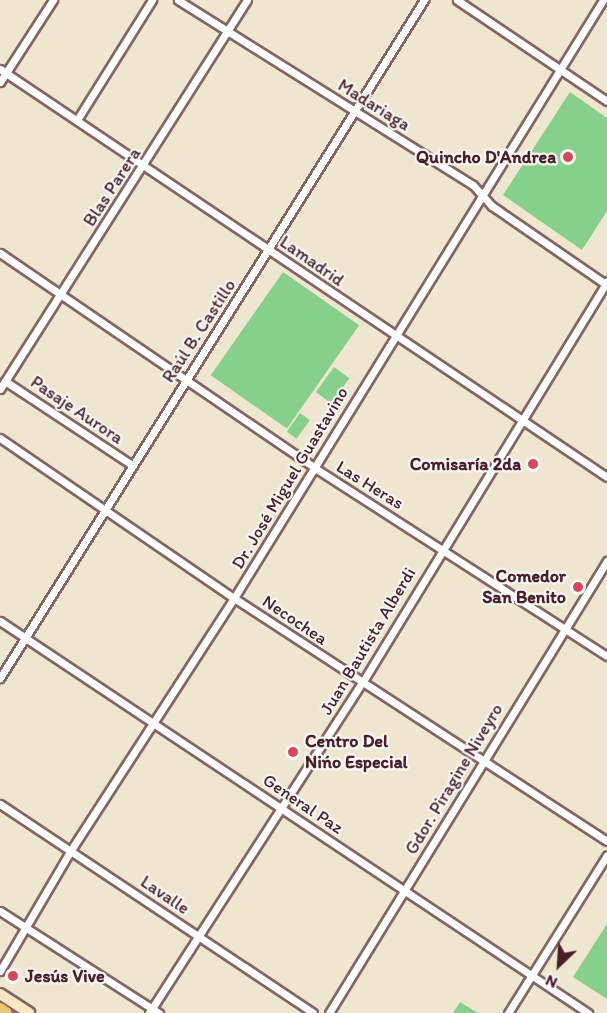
<!DOCTYPE html>
<meta charset="utf-8">
<style>
body{margin:0}
#map{position:relative;width:607px;height:1013px;overflow:hidden;background:#eee6ce;font-family:Itim,sans-serif}
div>[style]{position:absolute}
[style*='--x']{left:calc(var(--x)*1px);top:calc(var(--y)*1px);width:calc(var(--w)*1px);rotate:calc(var(--a)*1deg)}
.green>*{inset:0;background:#86d08c;transform-origin:0 0}
.roads{filter:drop-shadow(2px 0 #836564) drop-shadow(-2px 0 #836564) drop-shadow(0 2px #836564) drop-shadow(0 -2px #836564)}
.minor>*{height:7px;margin:-3.5px;padding:0 3.5px;transform-origin:3.5px;border-radius:3.5px;background:#fff}
.secondary>*{height:10px;margin:-5px;padding:0 5px;transform-origin:5px;border-radius:5px;background:#f9e7c3}
.trunk>*{height:12px;margin:-6px;padding:0 6px;transform-origin:6px;border-radius:6px;background:#f0c469}
.dots>*{width:16px;height:16px;translate:-50% -50%;box-sizing:border-box;border:3px solid #f6f6f2;border-radius:50%}
span{translate:-50% -50%;white-space:nowrap;text-align:center;line-height:1.15;-webkit-text-stroke:4.5px #f6f6f2;paint-order:stroke}
.street-label{font-size:18px;color:#4a1f2b}
.poi-label{font-size:18px;color:#4a1f2b;font-weight:700}
.right{translate:-100% -50%;text-align:right}
.left{translate:0 -50%;text-align:left}
.north{position:absolute;left:529px;top:935px;width:60px;height:60px;-webkit-text-stroke:4px #f6f6f2;paint-order:stroke;rotate:205deg;font-size:16px;font-weight:700;line-height:24px;text-align:center;color:#4a1f2b}
.north::after{content:'';display:block;margin:auto;width:21px;height:27px;background:#4a1f2b;clip-path:polygon(50% 0,100% 100%,50% 72%,0 100%)}
</style>
<div id="map">
<div class="green">
<div style="clip-path:polygon(570px 92px,607px 118px,607px 211px,582px 250px,503px 195px)"></div>
<div style="left:283px;top:272px;width:93px;height:126px;rotate:35deg"></div>
<div style="left:334px;top:367px;width:19px;height:31px;rotate:36deg"></div>
<div style="left:300px;top:413px;width:12px;height:23px;rotate:35deg"></div>
<div style="clip-path:polygon(607px 924px,607px 999px,573px 977px)"></div>
<div style="clip-path:polygon(460px 1002px,478px 1013px,453px 1013px)"></div>
</div>
<div class="roads">
<div class="minor">
<div style="--x:178;--y:0;--w:348;--a:32.1"></div>
<div style="--x:473;--y:185;--w:28;--a:48"></div>
<div style="--x:492;--y:206;--w:140;--a:34.5"></div>
<div style="--x:457;--y:0;--w:181;--a:34"></div>
<div style="--x:0;--y:69;--w:731;--a:33.91"></div>
<div style="--x:0;--y:82;--w:98;--a:-57.1"></div>
<div style="--x:77;--y:120;--w:142;--a:-58"></div>
<div style="--x:0;--y:253;--w:381;--a:34.3"></div>
<div style="--x:315;--y:468;--w:347;--a:32.8"></div>
<div style="--x:5;--y:381;--w:152;--a:33.5"></div>
<div style="--x:0;--y:389;--w:461;--a:-57.6"></div>
<div style="--x:0;--y:438;--w:283;--a:34.4"></div>
<div style="--x:234;--y:598;--w:445;--a:33.1"></div>
<div style="--x:0;--y:621;--w:707;--a:33.69"></div>
<div style="--x:0;--y:678;--w:800;--a:-57.98"></div>
<div style="--x:0;--y:804;--w:376;--a:33.7"></div>
<div style="--x:0;--y:911;--w:189;--a:32.7"></div>
<div style="--x:0;--y:971;--w:140;--a:-59.6"></div>
<div style="--x:71;--y:850;--w:300;--a:-57.1"></div>
<div style="--x:234;--y:598;--w:703;--a:-58.32"></div>
<div style="--x:149;--y:1013;--w:393;--a:-57.2"></div>
<div style="--x:362;--y:683;--w:471;--a:-58.6"></div>
<div style="--x:329;--y:1013;--w:531;--a:-58.41"></div>
<div style="--x:508;--y:1013;--w:186;--a:-57.9"></div>
</div>
<div class="secondary">
<div style="--x:0;--y:994;--w:35;--a:33"></div>
</div>
<div class="trunk">
<div style="--x:0;--y:1009;--w:7;--a:34"></div>
</div>
</div>
<div class="dots">
<div style="left:568px;top:157px;background:#d1495b"></div>
<div style="left:533px;top:464px;background:#d1495b"></div>
<div style="left:578px;top:587px;background:#d1495b"></div>
<div style="left:293px;top:752px;background:#d1495b"></div>
<div style="left:13px;top:976px;background:#d1495b"></div>
</div>
<div class="street-label">
<span style="left:374px;top:105px;rotate:32deg">Madariaga</span>
<span style="left:112px;top:187px;rotate:-57deg">Blas Parera</span>
<span style="left:312px;top:261px;rotate:35deg">Lamadrid</span>
<span style="left:199px;top:331px;rotate:-57deg">Raúl B. Castillo</span>
<span style="left:77px;top:410px;rotate:34deg">Pasaje Aurora</span>
<span style="left:290px;top:478px;rotate:-59deg">Dr. José Miguel Guastavino</span>
<span style="left:370px;top:485px;rotate:32deg">Las Heras</span>
<span style="left:295px;top:620px;rotate:34deg">Necochea</span>
<span style="left:368px;top:641px;rotate:-59deg">Juan Bautista Alberdi</span>
<span style="left:454px;top:779px;rotate:-59deg">Gdor. Piragine Niveyro</span>
<span style="left:303px;top:804px;rotate:34deg">General Paz</span>
<span style="left:165px;top:895px;rotate:34deg">Lavalle</span>
</div>
<div class="poi-label">
<span class="right" style="left:556px;top:157px">Quincho D'Andrea</span>
<span class="right" style="left:521px;top:464px">Comisaría 2da</span>
<span class="right" style="left:566px;top:587px">Comedor<br>San Benito</span>
<span class="left" style="left:305px;top:752px">Centro Del<br>Nińo Especial</span>
<span class="left" style="left:25px;top:976px">Jesús Vive</span>
</div>
<div class="north">N</div>
</div>
